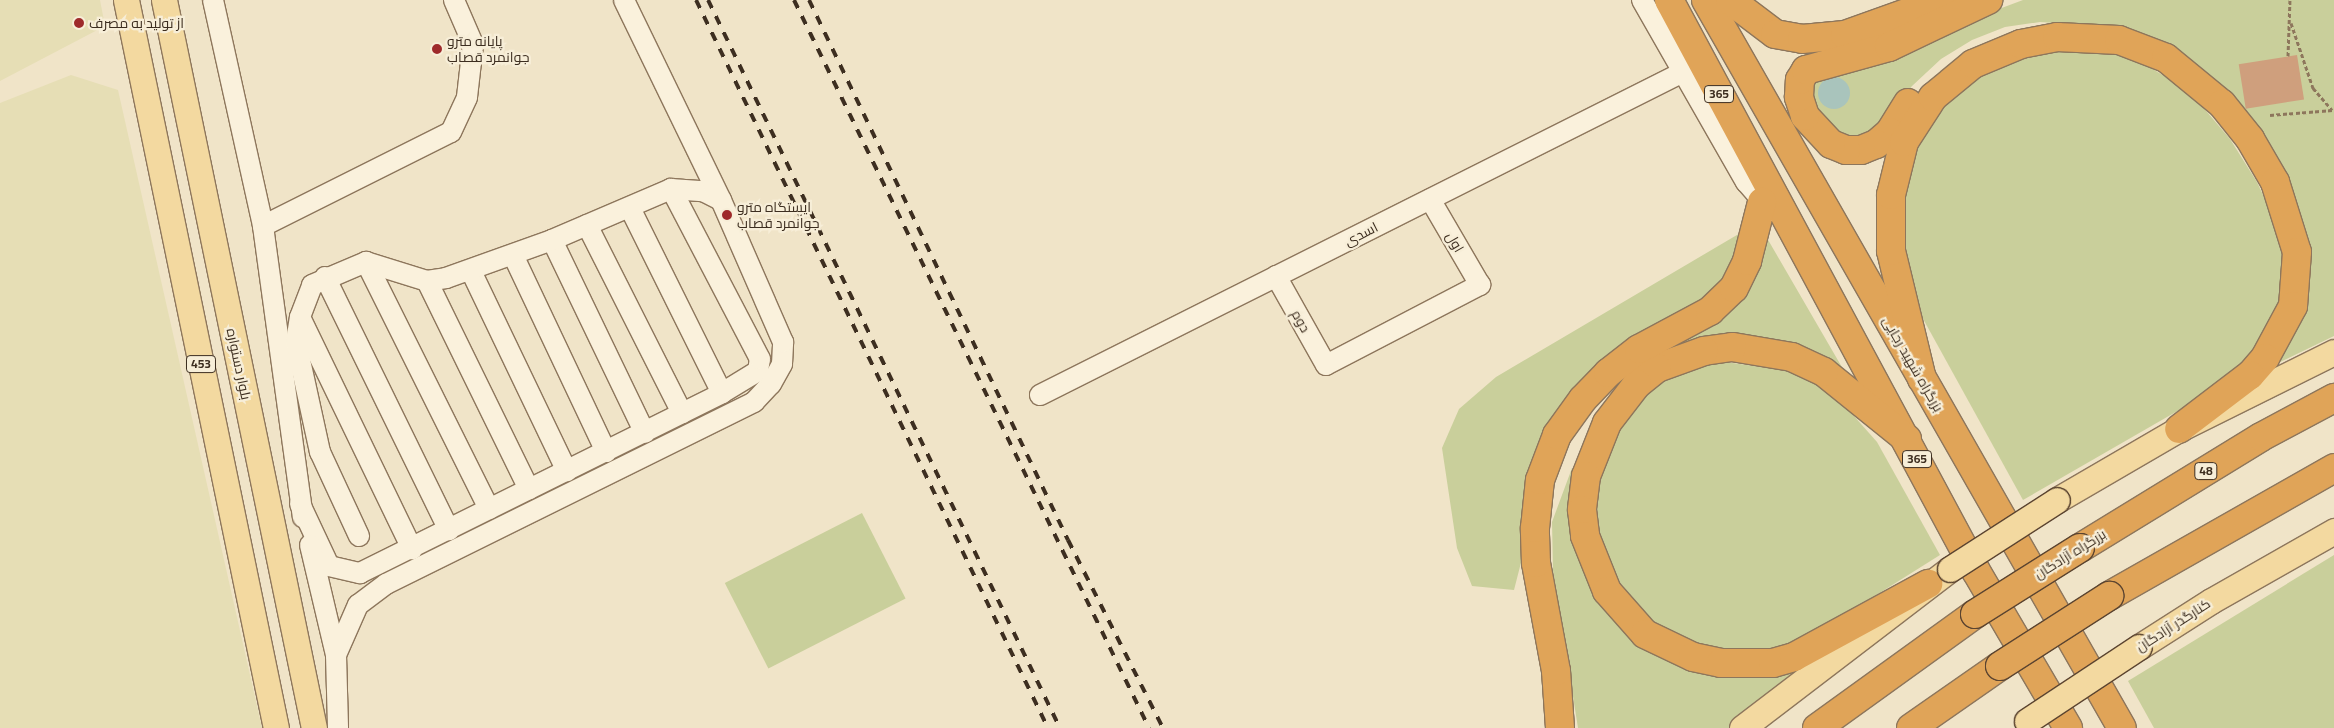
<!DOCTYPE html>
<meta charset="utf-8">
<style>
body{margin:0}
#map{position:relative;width:2334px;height:728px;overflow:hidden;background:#f0e4c8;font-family:Georgia,Cairo,serif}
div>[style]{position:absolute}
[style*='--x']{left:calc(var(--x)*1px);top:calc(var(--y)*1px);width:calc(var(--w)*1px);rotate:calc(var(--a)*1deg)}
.farmland>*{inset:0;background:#e6deb5}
.green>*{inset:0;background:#c9cf9b;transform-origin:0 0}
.water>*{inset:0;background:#a9c4bc}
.round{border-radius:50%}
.building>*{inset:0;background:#cf9f7d;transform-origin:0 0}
.path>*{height:3px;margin-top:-1.5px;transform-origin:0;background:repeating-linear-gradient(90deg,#8d765c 0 4px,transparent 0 6.5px)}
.roads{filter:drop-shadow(1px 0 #8d765c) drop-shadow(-1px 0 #8d765c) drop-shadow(0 1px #8d765c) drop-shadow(0 -1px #8d765c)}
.minor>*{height:20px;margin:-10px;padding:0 10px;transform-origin:10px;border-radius:10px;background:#faf1dc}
.major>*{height:25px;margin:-12.5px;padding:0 12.5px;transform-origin:12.5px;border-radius:12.5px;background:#f3d9a0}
.highway>*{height:28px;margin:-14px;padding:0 14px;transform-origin:14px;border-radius:14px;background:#e0a458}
.rail>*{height:4px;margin-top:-2px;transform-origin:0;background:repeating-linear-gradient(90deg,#3d2e20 0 9px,transparent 0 18px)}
.bridges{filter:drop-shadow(1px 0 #5b4430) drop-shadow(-1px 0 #5b4430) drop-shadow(0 1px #5b4430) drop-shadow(0 -1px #5b4430)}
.major-bridge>*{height:25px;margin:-12.5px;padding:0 12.5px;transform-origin:12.5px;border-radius:12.5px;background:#f3d9a0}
.highway-bridge>*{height:28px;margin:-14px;padding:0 14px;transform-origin:14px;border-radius:14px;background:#e0a458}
.dots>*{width:14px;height:14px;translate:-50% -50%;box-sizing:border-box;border:2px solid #f7eed8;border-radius:50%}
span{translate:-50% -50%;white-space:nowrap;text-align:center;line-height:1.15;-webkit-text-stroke:4.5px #f7eed8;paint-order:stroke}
.shield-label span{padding:1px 4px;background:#f7eed8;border:1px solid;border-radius:4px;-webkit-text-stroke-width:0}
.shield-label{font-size:12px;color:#3d2e20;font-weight:700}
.poi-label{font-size:14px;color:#3d2e20}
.left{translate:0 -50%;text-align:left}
.street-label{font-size:14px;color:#3d2e20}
</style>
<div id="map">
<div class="farmland">
<div style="clip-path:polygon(0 0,100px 0,105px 26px,0 81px)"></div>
<div style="clip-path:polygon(71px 75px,118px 90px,262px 728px,0 728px,0 103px)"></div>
</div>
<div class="green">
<div style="clip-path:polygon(2023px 0,2334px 0,2334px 336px,2270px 367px,2307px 275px,2223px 96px,2068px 24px,2040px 22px,2005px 27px,1972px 40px,1941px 59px,1912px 86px,1879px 129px,1854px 139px,1840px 136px,1809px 100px,1815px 78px)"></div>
<div style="clip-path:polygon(2065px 47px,2098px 48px,2130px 55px,2190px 92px,2230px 139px,2257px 182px,2277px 225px,2284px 264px,2278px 312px,2252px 359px,2207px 394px,2023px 500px,1911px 297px,1903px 273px,1901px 190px,1920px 138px,1944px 105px,1965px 85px,1996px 65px,2028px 53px)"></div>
<div style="clip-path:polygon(1760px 226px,1843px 369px,1801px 350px,1715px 338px,1669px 349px,1713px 322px)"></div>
<div style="clip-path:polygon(1742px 232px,1738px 261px,1721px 289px,1587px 381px,1525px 547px,1514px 590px,1472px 586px,1457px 548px,1442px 448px,1459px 409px,1496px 377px)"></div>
<div style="clip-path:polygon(1725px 362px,1784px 370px,1811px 379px,1846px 407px,1877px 442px,1940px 555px,1792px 648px,1736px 655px,1704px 648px,1651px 623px,1612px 572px,1599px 544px,1594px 501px,1605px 449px,1649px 390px,1695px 365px)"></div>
<div style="clip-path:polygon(1572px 468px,1573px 489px,1611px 613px,1730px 674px,1861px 628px,1730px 728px,1578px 728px,1553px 571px,1552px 522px)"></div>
<div style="left:862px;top:513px;width:96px;height:154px;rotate:63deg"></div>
<div style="clip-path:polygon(2334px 555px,2334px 728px,2154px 728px,2128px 681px)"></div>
</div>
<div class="water">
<div class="round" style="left:1818px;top:77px;width:32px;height:32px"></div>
</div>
<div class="building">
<div style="left:2297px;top:55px;width:45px;height:59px;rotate:81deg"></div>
</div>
<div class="path">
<div style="--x:2291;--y:23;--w:69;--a:71.3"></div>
<div style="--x:2313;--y:88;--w:29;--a:49"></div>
<div style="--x:2288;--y:56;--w:56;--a:-88"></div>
<div style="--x:2270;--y:115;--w:63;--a:-4.5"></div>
</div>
<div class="roads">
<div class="minor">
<div style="--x:213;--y:0;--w:231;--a:77.5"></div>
<div style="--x:263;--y:226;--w:294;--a:82.2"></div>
<div style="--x:1642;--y:0;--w:210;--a:60.3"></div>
<div style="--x:1746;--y:182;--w:38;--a:49"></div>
<div style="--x:630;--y:208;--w:207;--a:63.6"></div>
<div style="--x:587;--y:225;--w:211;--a:63.2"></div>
<div style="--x:263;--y:226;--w:210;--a:-26.6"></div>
<div style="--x:451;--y:132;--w:38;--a:-65"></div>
<div style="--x:467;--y:97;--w:53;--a:-83.5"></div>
<div style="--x:473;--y:44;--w:48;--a:-113.4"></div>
<div style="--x:552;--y:240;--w:214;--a:64.3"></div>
<div style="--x:513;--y:255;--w:218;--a:64.7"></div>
<div style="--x:366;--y:262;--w:276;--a:63.5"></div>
<div style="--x:471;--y:271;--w:222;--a:64.4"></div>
<div style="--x:1276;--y:276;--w:102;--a:60.7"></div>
<div style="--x:1326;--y:365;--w:174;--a:-27.5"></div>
<div style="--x:1480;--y:285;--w:99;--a:-120.2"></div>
<div style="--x:325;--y:277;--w:282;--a:63.9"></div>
<div style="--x:427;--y:281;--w:232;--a:63.9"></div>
<div style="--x:300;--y:317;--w:258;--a:64.2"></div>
<div style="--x:1040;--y:395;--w:720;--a:-26.67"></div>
<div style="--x:300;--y:504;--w:68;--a:64.9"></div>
<div style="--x:329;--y:566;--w:32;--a:13"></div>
<div style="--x:360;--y:573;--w:404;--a:-26.4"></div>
<div style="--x:722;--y:393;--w:42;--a:-31.4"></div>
<div style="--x:758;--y:371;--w:12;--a:-81"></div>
<div style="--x:760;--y:359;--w:192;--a:-117.6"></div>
<div style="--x:359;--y:536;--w:93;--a:-114.9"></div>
<div style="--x:320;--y:452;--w:113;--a:-102.3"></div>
<div style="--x:296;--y:342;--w:25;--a:-81"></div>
<div style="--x:300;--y:317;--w:34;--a:-69"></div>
<div style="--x:312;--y:285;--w:59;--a:-23.1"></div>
<div style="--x:366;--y:262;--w:64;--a:17.3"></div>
<div style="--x:427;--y:281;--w:19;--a:-9"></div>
<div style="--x:446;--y:278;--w:113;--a:-19.7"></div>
<div style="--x:552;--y:240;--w:129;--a:-23.2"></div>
<div style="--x:671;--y:189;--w:32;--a:4"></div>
<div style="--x:703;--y:191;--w:20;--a:27"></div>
<div style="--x:310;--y:545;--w:113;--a:76.7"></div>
<div style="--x:336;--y:655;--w:73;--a:88.4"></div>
<div style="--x:336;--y:655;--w:55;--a:-66.3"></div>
<div style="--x:358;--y:605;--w:35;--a:-37"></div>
<div style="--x:386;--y:584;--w:411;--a:-26.3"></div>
<div style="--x:754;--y:402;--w:25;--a:-47"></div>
<div style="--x:771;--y:384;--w:23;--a:-61"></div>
<div style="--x:782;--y:364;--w:22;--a:-87"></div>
<div style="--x:783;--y:342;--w:155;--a:-113.6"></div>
<div style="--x:721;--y:200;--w:222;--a:-115.9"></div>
</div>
<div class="major">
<div style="--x:126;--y:0;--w:743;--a:78.36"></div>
<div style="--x:164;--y:0;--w:743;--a:78.36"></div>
<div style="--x:2057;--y:500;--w:141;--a:-30.2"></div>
<div style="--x:2179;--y:429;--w:173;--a:-26.4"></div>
<div style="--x:2139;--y:647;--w:85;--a:-32.6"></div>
<div style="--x:2211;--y:601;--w:142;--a:-29.6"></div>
<div style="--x:1742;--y:728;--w:262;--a:-37.4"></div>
</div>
<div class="highway">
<div style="--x:1669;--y:0;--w:648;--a:61.74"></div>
<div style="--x:1976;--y:571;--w:182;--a:59.6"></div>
<div style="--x:1706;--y:0;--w:838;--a:60.26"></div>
<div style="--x:1730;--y:0;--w:56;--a:37.1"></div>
<div style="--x:1775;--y:34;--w:27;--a:10"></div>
<div style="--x:1802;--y:39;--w:43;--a:-5.3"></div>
<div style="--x:1845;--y:35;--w:104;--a:-19.7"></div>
<div style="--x:1908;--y:103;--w:34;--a:122"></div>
<div style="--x:1890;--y:132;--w:18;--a:139"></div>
<div style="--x:1876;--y:144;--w:16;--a:158"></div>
<div style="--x:1861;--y:150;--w:15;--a:180"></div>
<div style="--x:1846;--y:150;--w:16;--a:-158"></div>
<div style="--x:1831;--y:144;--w:38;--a:-133"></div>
<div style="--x:1805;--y:116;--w:20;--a:-108"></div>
<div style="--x:1799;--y:97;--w:17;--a:-87"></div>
<div style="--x:1800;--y:80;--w:12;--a:-59"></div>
<div style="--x:1806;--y:70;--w:86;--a:-15.5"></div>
<div style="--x:1889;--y:47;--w:110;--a:-25.4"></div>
<div style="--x:1922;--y:379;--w:132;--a:-103.6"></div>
<div style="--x:1891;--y:251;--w:56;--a:-90"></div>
<div style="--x:1891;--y:195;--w:55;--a:-76.2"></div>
<div style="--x:1904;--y:142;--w:54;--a:-57.2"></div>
<div style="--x:1933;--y:97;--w:52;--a:-39.5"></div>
<div style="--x:1973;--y:64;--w:52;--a:-22.6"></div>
<div style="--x:2021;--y:44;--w:37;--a:-11"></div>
<div style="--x:2057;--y:37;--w:62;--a:2.8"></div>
<div style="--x:2119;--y:40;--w:50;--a:21"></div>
<div style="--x:2166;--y:58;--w:72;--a:39.4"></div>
<div style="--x:2222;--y:104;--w:45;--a:51.3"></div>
<div style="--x:2250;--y:139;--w:50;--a:59.8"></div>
<div style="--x:2275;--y:182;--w:73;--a:72.6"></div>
<div style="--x:2297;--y:252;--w:54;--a:94.2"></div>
<div style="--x:2293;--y:306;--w:59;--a:118.3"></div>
<div style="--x:2265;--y:358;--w:23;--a:131"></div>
<div style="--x:2250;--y:375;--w:89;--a:142.7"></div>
<div style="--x:1907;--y:439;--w:107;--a:-141.1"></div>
<div style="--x:1824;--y:372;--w:35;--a:-155"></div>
<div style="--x:1792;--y:357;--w:61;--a:-170.5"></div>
<div style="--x:1732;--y:347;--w:28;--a:172"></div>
<div style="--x:1704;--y:351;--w:50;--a:160.1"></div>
<div style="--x:1657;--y:368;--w:26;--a:141"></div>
<div style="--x:1637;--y:384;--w:49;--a:127.6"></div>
<div style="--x:1607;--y:423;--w:57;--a:111.6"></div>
<div style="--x:1586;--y:476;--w:34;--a:97"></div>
<div style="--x:1582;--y:510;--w:26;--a:83"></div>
<div style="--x:1585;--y:536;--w:59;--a:68.2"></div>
<div style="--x:1607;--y:591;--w:57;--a:48.5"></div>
<div style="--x:1645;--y:634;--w:53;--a:25.6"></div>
<div style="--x:1693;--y:657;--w:29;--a:12"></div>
<div style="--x:1721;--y:663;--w:52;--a:0"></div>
<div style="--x:1773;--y:663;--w:22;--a:-16"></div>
<div style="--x:1794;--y:657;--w:153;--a:-28.6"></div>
<div style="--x:2080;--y:548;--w:212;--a:-31.5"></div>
<div style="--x:2261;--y:437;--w:83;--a:-28.1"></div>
<div style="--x:2109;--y:596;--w:259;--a:-29.6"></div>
<div style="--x:1560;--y:728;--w:57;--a:-94"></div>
<div style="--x:1556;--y:671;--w:110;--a:-100.5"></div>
<div style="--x:1536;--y:563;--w:35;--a:-92"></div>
<div style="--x:1535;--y:528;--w:48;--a:-84.1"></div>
<div style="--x:1540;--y:480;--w:48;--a:-69.3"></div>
<div style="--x:1557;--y:435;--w:44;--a:-54.2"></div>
<div style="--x:1583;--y:399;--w:36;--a:-46"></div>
<div style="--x:1608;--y:373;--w:39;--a:-38"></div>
<div style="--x:1639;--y:349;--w:81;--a:-28.2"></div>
<div style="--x:1710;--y:311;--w:33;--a:-44"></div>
<div style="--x:1734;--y:288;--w:30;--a:-64"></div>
<div style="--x:1747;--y:261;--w:61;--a:-75.7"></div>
<div style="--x:1817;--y:728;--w:195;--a:-35.8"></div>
<div style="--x:1911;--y:728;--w:108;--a:-34.9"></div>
</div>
</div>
<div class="rail">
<div style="--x:696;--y:0;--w:809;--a:64.2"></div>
<div style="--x:708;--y:0;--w:809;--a:64.2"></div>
<div style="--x:794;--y:0;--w:810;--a:64"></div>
<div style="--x:809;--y:0;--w:599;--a:64.38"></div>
<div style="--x:1068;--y:540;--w:211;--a:63.2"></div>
</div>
<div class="bridges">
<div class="major-bridge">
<div style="--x:1950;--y:569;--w:127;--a:-32.8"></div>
<div style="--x:2027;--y:721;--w:134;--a:-33.5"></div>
</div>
<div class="highway-bridge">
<div style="--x:1975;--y:614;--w:124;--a:-32.2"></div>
<div style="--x:2000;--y:666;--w:130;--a:-32.7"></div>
</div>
</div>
<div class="dots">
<div style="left:79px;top:23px;background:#9e2a2b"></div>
<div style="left:437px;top:49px;background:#9e2a2b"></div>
<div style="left:727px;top:215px;background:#9e2a2b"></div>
</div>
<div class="shield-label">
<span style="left:1719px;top:94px">365</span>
<span style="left:201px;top:364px">453</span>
<span style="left:1917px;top:459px">365</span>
<span style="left:2206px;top:471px">48</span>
</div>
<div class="poi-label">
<span class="left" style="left:89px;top:23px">از تولید به مصرف</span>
<span class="left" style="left:447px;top:49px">پایانه مترو<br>جوانمرد قصاب</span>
<span class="left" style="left:737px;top:215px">ایستگاه مترو<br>جوانمرد قصاب</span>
</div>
<div class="street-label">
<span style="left:1361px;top:234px;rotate:-27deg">اسدی</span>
<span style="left:1455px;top:242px;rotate:60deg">اول</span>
<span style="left:1301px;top:321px;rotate:61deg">دوم</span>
<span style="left:239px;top:364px;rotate:78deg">بلوار دستواره</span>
<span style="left:1913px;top:364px;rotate:60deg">بزرگراه شهید رجایی</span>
<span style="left:2070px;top:554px;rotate:-32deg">بزرگراه آزادگان</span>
<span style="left:2173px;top:625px;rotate:-33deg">کنارگذر آزادگان</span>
</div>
</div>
